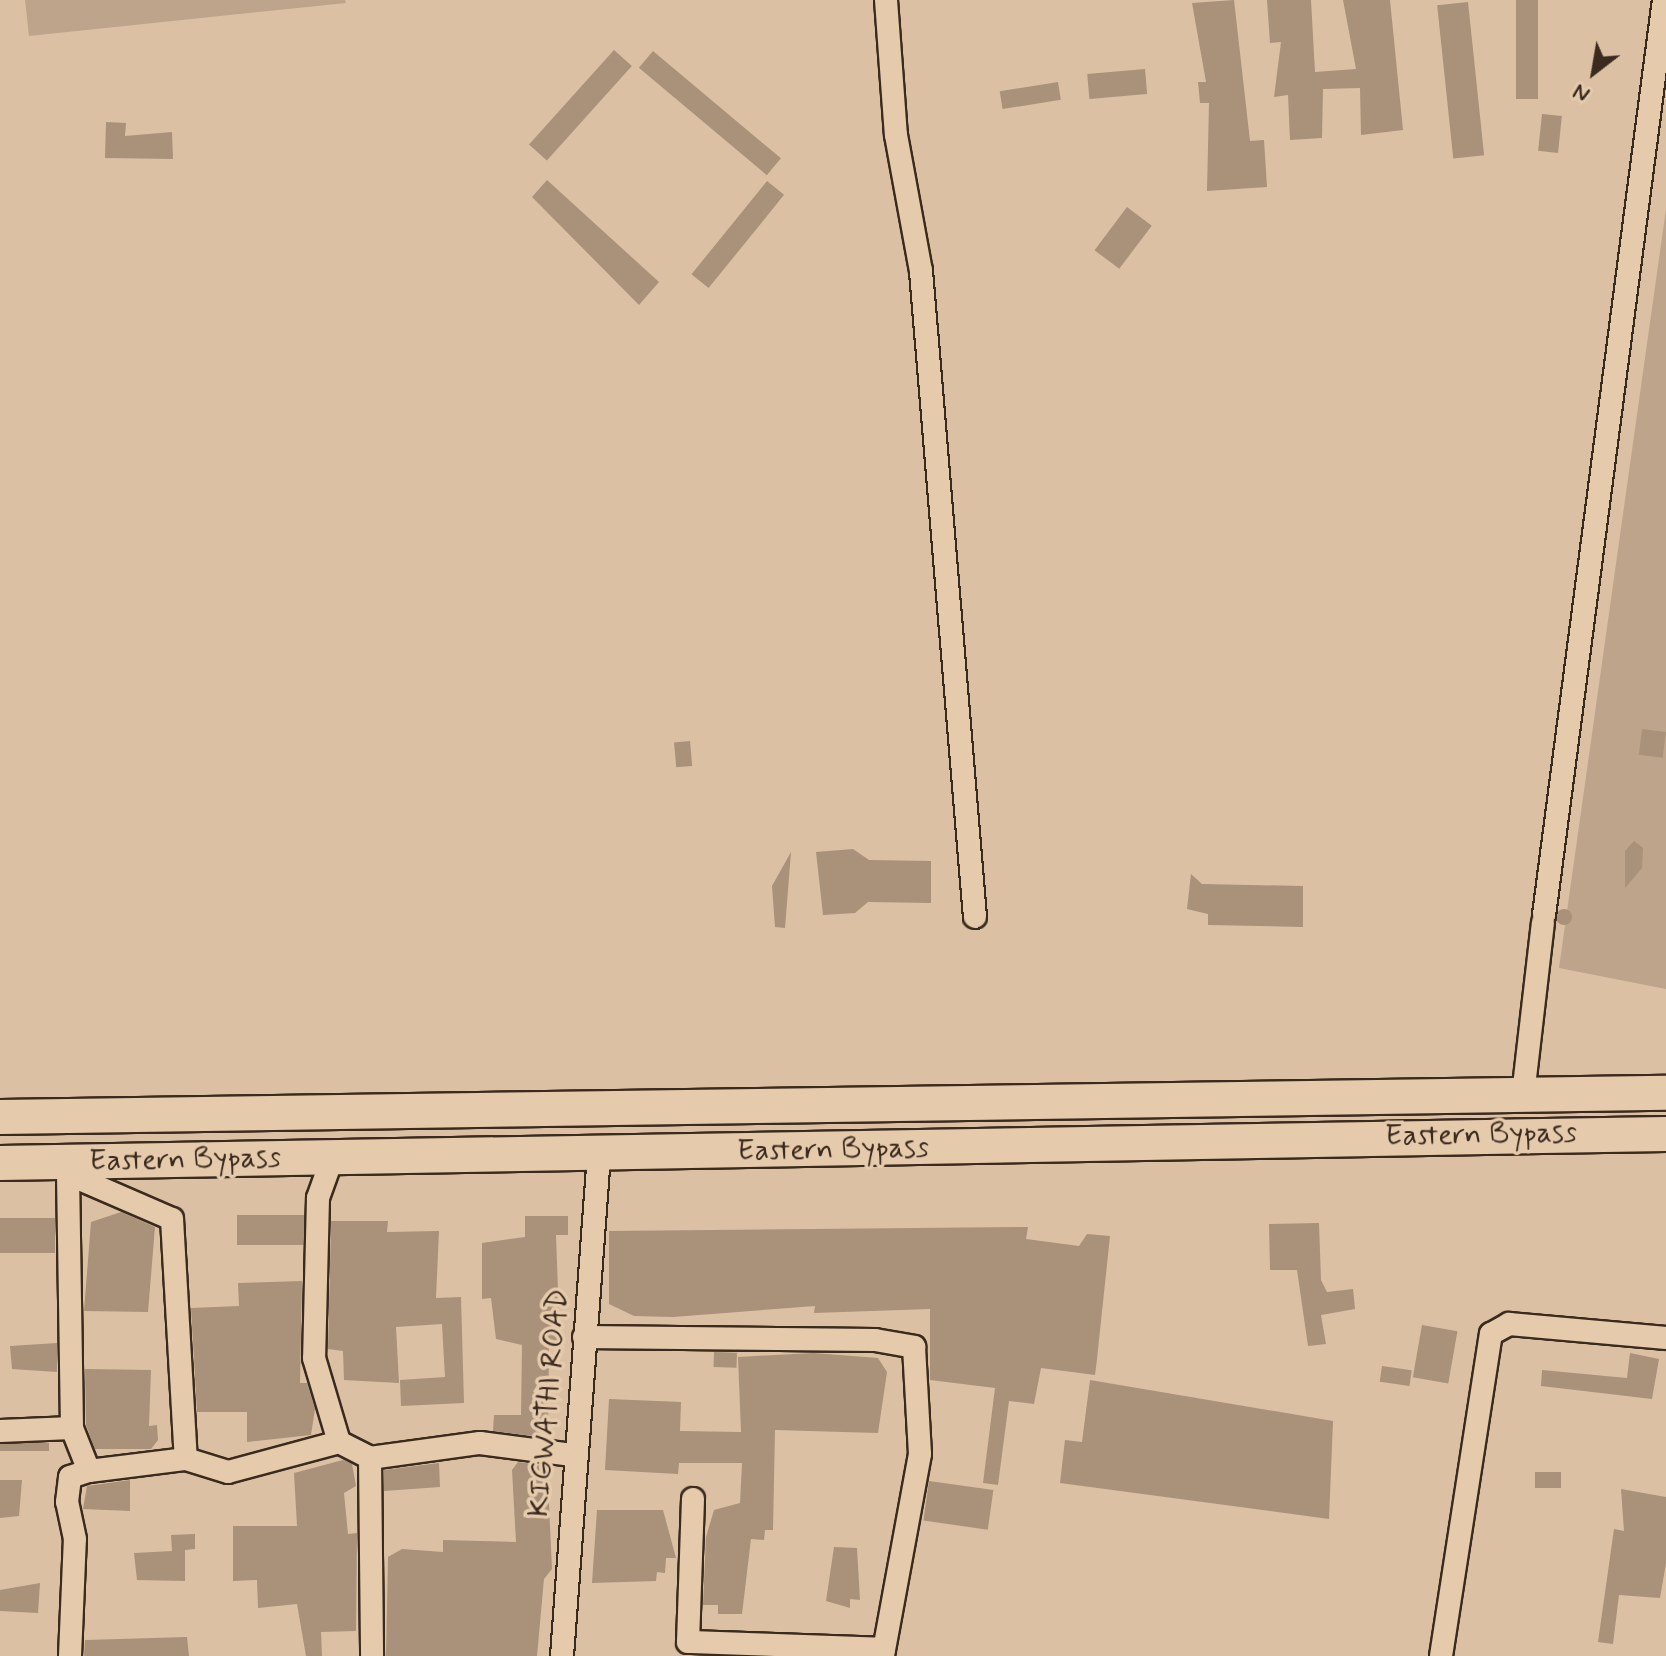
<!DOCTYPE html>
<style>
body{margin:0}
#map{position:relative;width:1666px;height:1656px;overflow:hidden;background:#dbc0a4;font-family:Mynerve,sans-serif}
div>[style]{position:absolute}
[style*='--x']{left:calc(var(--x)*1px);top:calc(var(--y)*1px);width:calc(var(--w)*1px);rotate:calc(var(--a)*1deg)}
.green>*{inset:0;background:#bda48a}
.building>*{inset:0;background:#a9917a;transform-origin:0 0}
.round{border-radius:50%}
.roads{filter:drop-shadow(2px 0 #3b2a1e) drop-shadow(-2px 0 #3b2a1e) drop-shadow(0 2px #3b2a1e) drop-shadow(0 -2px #3b2a1e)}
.street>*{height:22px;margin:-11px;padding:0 11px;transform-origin:11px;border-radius:11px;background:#e5caac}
.primary>*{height:34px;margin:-17px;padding:0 17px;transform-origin:17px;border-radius:17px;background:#e5caac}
span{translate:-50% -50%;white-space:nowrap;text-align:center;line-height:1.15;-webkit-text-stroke:7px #e5caac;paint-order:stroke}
.street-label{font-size:30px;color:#3b2a1e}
.north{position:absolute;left:1554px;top:32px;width:80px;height:80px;-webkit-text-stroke:6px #e5caac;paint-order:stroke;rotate:211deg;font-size:22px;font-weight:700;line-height:32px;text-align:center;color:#3b2a1e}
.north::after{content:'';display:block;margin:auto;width:28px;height:36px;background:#3b2a1e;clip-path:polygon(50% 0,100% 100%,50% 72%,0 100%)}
</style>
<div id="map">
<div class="green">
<div style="clip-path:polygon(25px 0,345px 0,346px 3px,29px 36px)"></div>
<div style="clip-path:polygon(1666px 209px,1666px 989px,1559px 968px)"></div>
</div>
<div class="building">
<div style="clip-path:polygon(1234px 0,1250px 141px,1264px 140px,1267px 187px,1207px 191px,1209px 103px,1200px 103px,1198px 82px,1206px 82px,1192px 3px)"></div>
<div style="clip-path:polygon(1267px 0,1311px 0,1315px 72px,1356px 69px,1343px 0,1390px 0,1403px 130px,1361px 135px,1360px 88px,1323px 89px,1322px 138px,1290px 140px,1288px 95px,1274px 97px,1281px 42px,1270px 43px)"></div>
<div style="left:1516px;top:0;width:22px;height:99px"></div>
<div style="left:1468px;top:2px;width:154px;height:31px;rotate:84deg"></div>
<div style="left:614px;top:50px;width:24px;height:127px;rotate:42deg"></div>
<div style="left:653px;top:51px;width:167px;height:22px;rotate:40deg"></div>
<div style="left:1145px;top:69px;width:25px;height:58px;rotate:85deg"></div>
<div style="left:1058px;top:82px;width:18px;height:59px;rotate:81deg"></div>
<div style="left:1542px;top:114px;width:20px;height:37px;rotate:6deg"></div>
<div style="clip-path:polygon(106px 122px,126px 123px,125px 136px,172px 132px,173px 159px,105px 158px)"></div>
<div style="clip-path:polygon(547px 180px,659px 282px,639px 305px,532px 197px)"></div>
<div style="left:767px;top:181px;width:22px;height:120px;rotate:39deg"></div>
<div style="left:1127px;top:207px;width:31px;height:54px;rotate:37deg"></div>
<div style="left:1642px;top:729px;width:24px;height:26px;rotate:7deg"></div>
<div style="left:690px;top:741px;width:25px;height:16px;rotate:85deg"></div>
<div style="clip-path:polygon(1634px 841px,1643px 848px,1642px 868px,1625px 888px,1625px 851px)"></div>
<div style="clip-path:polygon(853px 849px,869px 860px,931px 861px,931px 903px,868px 902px,855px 913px,823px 915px,816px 852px)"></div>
<div style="clip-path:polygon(791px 852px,785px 928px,775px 927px,772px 886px)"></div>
<div style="clip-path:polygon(1191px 874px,1202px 884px,1303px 886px,1303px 927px,1208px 925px,1208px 914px,1187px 909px)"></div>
<div class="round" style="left:1556px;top:909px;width:16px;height:16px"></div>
<div style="clip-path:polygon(121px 1212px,155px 1227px,148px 1312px,84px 1311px,91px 1222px)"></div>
<div style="left:237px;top:1215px;width:67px;height:30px"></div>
<div style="clip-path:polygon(525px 1216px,568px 1216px,568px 1235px,556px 1235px,560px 1345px,549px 1345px,548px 1438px,493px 1431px,494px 1415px,521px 1415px,522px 1345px,496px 1339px,491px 1298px,482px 1299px,482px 1243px,525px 1237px)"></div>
<div style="left:55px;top:1218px;width:35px;height:55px;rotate:90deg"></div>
<div style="clip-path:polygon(331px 1221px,388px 1221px,387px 1232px,439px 1231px,436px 1298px,461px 1297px,464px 1403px,401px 1406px,400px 1380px,445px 1377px,442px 1324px,396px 1327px,399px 1383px,344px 1380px,343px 1351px,328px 1349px)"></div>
<div style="clip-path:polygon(1319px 1223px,1321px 1280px,1327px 1292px,1353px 1289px,1355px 1309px,1321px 1315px,1326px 1344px,1308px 1346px,1297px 1270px,1270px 1270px,1269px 1224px)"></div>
<div style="clip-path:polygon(1028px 1227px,1026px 1239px,1079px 1246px,1087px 1234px,1110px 1236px,1097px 1359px,1095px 1375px,1041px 1368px,1034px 1404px,1009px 1401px,998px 1485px,983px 1483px,995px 1388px,930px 1380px,930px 1309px,814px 1313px,815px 1306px,673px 1317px,634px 1316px,609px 1304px,609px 1231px)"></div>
<div style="clip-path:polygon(302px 1281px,300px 1383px,307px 1383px,315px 1409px,311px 1435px,247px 1442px,247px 1412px,197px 1412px,191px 1308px,239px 1306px,238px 1283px)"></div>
<div style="left:1422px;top:1325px;width:36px;height:53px;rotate:10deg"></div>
<div style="clip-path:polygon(57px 1343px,57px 1372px,12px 1369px,10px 1346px)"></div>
<div style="left:714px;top:1352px;width:23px;height:15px;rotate:2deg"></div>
<div style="clip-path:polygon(813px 1353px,878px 1358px,887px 1372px,878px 1433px,775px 1430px,773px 1530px,765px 1530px,764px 1540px,751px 1539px,742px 1614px,718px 1614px,718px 1605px,703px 1605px,706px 1537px,714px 1510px,740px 1503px,742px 1463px,679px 1463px,678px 1474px,605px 1470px,609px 1399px,681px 1402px,680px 1431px,741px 1432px,738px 1357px)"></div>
<div style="clip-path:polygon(1630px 1353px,1659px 1359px,1652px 1399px,1541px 1386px,1542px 1370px,1627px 1378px)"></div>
<div style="left:1382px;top:1366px;width:30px;height:16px;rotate:8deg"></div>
<div style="clip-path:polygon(85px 1369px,151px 1370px,149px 1426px,157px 1425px,158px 1440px,151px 1449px,95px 1449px,86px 1425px)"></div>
<div style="clip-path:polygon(1090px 1380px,1333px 1421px,1329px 1519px,1060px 1483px,1065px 1440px,1082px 1442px)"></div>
<div style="left:49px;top:1443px;width:8px;height:49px;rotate:90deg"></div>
<div style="clip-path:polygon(343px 1460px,352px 1464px,356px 1486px,344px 1493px,348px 1534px,357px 1533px,356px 1631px,321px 1632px,322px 1656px,306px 1656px,297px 1604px,258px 1608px,257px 1580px,233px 1581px,233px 1526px,297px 1526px,294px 1473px)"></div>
<div style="clip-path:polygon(518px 1462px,554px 1467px,548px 1484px,552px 1569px,544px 1579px,537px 1656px,386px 1656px,388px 1557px,402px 1549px,443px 1552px,443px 1540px,516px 1542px,512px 1470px)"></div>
<div style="clip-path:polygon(439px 1463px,440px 1487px,384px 1491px,384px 1470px)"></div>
<div style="left:1535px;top:1472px;width:26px;height:16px"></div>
<div style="clip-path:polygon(0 1480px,22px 1480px,19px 1516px,0 1518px)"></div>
<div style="clip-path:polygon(130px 1480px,130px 1511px,83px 1509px,87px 1486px)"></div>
<div style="left:929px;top:1481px;width:65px;height:40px;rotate:8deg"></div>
<div style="clip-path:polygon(1621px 1489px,1666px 1497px,1666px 1563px,1660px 1598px,1619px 1595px,1613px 1644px,1598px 1642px,1614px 1529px,1624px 1531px)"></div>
<div style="clip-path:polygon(597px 1510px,663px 1510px,676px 1558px,666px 1558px,665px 1573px,657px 1572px,656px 1581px,592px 1583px)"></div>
<div style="clip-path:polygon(195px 1534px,195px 1549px,185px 1550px,185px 1581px,137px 1580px,134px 1553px,172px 1551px,171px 1535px)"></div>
<div style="clip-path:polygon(834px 1547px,857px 1548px,860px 1600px,850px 1599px,850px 1608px,826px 1601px)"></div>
<div style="clip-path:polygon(40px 1583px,38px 1613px,0 1611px,0 1590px)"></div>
<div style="clip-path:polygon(187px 1637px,189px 1656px,84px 1656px,85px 1640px)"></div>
</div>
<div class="roads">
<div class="street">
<div style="--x:886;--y:0;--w:135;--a:85.8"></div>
<div style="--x:896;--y:135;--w:138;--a:79.6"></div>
<div style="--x:921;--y:271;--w:648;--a:85.22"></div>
<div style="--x:1544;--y:915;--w:923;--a:-82.53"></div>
<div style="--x:1523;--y:1095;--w:173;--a:-83.4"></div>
<div style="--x:333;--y:1156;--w:45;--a:109.7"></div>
<div style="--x:318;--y:1198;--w:160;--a:91.4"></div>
<div style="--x:314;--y:1358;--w:88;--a:73.4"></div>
<div style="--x:68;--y:1174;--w:113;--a:23.4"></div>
<div style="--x:172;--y:1219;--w:240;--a:86.7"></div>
<div style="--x:584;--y:1337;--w:291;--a:0.6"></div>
<div style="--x:875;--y:1340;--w:40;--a:10"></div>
<div style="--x:914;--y:1347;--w:107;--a:86.8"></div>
<div style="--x:920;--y:1454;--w:205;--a:100.4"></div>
<div style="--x:0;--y:1431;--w:72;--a:-2.4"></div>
<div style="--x:370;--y:1458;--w:198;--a:89.4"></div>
<div style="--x:89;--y:1471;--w:98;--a:-7.1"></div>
<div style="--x:186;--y:1459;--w:44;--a:17.2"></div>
<div style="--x:228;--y:1472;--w:115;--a:-15.1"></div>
<div style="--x:339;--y:1442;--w:35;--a:27"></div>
<div style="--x:370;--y:1458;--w:111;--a:-7.8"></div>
<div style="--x:480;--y:1443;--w:93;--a:7.4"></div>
<div style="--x:693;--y:1499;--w:143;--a:92"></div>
<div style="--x:688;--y:1642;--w:196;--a:2"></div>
<div style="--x:70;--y:1656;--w:117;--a:-87.6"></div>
<div style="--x:75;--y:1539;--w:38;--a:-102"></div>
<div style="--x:67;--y:1502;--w:25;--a:-83"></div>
<div style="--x:70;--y:1477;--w:20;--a:-18"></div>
<div style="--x:89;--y:1471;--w:46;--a:-111.6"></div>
<div style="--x:72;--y:1428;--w:254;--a:-90.9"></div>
<div style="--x:68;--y:1174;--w:22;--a:-34"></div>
<div style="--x:562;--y:1656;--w:502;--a:-85.78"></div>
<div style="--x:1441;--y:1656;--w:326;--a:-81.2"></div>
<div style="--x:1491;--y:1334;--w:21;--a:-29"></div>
<div style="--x:1509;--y:1324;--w:158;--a:5.1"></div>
</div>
<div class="primary">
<div style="--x:0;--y:1117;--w:1666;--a:-0.83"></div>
<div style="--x:0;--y:1163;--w:1666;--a:-1"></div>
</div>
</div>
<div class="street-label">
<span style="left:1481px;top:1135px;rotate:-1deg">Eastern Bypass</span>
<span style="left:833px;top:1150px;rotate:-1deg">Eastern Bypass</span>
<span style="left:185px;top:1160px;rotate:-1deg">Eastern Bypass</span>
<span style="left:549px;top:1403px;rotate:-85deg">KIGWATHI ROAD</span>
</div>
<div class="north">N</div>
</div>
